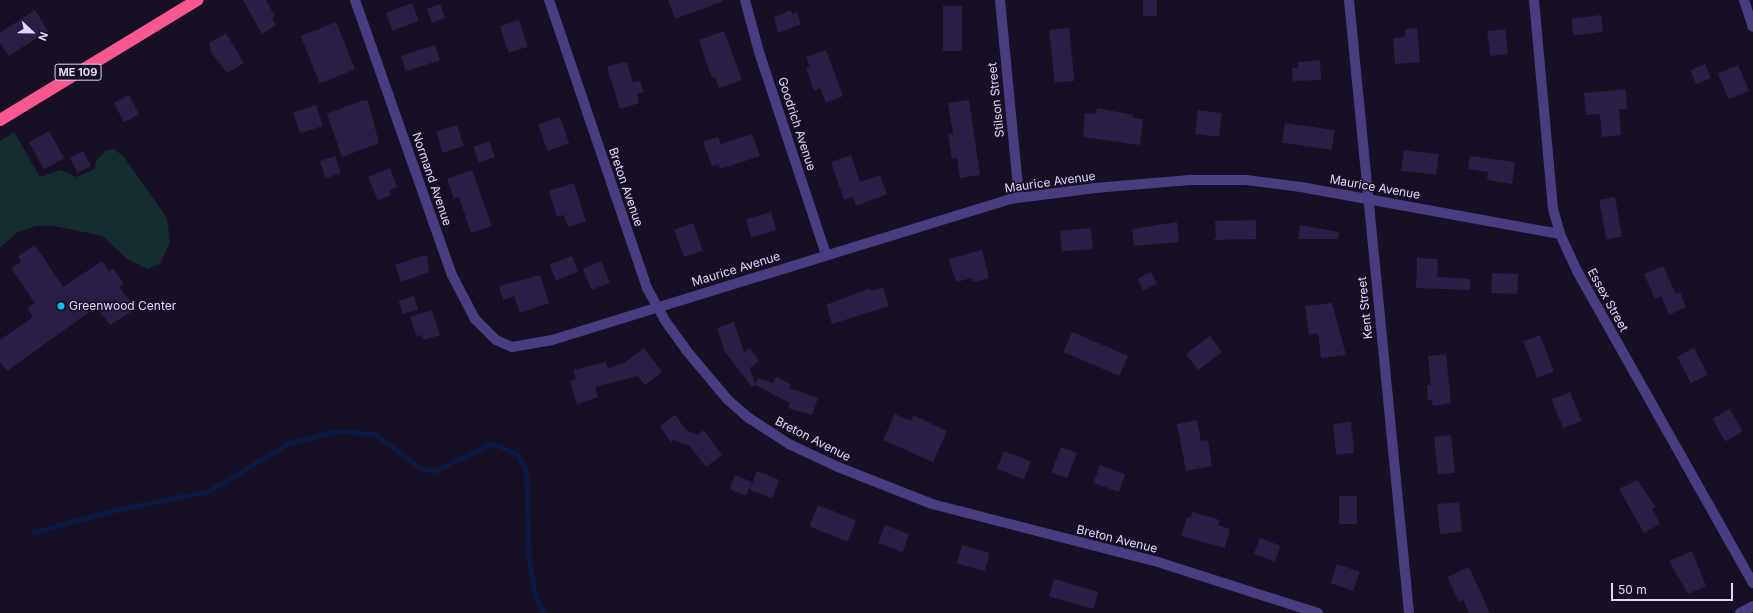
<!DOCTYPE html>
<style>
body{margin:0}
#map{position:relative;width:1753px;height:613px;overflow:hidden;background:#171025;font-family:Inter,sans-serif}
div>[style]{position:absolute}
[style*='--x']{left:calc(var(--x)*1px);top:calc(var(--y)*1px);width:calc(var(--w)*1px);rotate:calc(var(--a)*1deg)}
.green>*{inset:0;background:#132d2f}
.stream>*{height:5px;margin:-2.5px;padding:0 2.5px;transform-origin:2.5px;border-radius:2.5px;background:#0c1942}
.building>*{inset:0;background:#2a1d46;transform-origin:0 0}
.street>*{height:10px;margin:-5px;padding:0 5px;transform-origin:5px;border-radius:5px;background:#493d82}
.highway>*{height:12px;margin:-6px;padding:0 6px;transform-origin:6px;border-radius:6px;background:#f8578f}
.dots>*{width:11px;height:11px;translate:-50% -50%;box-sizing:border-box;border:2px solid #171025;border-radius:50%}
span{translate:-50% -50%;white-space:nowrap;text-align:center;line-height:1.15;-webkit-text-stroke:3px #171025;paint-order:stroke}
.shield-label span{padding:1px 3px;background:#171025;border:1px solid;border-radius:3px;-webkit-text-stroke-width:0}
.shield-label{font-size:11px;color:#e0d6fd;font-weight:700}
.street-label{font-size:12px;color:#e0d6fd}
.poi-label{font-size:12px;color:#e0d6fd}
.left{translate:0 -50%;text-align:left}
.north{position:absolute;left:12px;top:12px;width:40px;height:40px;-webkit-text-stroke:3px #171025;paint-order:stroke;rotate:112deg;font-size:11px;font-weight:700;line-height:16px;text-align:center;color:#e0d6fd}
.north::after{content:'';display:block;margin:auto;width:14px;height:18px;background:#e0d6fd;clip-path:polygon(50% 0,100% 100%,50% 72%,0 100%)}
.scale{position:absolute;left:1611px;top:583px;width:122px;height:18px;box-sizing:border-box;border:2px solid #e0d6fd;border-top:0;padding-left:5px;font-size:12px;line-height:14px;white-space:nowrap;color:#e0d6fd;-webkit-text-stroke:3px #171025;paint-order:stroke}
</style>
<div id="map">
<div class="green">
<div style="clip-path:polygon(14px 132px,40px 177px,60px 170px,76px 177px,95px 169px,96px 161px,106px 150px,114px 149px,124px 157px,167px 218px,170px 242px,160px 264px,147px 269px,127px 259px,103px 236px,54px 226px,36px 226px,18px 232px,0 247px,0 141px)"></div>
</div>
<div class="stream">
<div style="--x:34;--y:532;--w:84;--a:-15.2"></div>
<div style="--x:115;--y:510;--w:96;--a:-11.4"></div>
<div style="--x:209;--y:491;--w:93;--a:-31"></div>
<div style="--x:289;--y:443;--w:48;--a:-14.6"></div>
<div style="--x:335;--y:431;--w:40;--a:4.3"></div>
<div style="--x:375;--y:434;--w:56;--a:37.1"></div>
<div style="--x:420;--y:468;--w:14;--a:12"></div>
<div style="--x:434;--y:471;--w:64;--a:-25.8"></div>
<div style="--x:492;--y:443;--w:27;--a:24"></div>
<div style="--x:517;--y:454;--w:19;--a:62"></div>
<div style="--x:526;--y:471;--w:90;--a:88.1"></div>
<div style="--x:529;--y:561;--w:35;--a:80"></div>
<div style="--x:535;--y:595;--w:20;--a:66"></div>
</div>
<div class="building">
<div style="clip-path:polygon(243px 0,266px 0,275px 16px,272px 18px,276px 25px,262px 34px)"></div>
<div style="clip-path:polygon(668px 0,723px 0,723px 1px,675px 19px)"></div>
<div style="left:1143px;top:0;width:14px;height:16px"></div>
<div style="left:412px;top:3px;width:19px;height:28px;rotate:69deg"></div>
<div style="left:440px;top:4px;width:15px;height:14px;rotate:70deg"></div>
<div style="left:943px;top:6px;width:19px;height:45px"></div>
<div style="clip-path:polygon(35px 10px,48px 31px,9px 56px,0 43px,0 33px)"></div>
<div style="clip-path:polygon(791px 10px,792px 14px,797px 12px,801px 24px,778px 33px,774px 17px)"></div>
<div style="left:1601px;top:15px;width:17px;height:30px;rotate:83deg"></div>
<div style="left:519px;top:20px;width:28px;height:20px;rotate:72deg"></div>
<div style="left:336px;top:22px;width:51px;height:38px;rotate:68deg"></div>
<div style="left:1069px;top:28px;width:53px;height:20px;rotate:84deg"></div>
<div style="clip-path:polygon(1417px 28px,1420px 62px,1395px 64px,1393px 38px,1405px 37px,1405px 29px)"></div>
<div style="left:1505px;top:29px;width:25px;height:18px;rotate:83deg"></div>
<div style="clip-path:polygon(724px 31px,742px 80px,719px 88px,715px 77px,712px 78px,699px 40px)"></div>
<div style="clip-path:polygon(226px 33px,244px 63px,227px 73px,211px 52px,209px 43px)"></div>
<div style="left:435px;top:45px;width:16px;height:36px;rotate:72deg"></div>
<div style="clip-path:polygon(826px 50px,843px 96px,826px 103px,820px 88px,814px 91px,806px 68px,810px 66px,806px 57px)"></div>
<div style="clip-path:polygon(1320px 60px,1321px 80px,1293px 81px,1292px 68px,1298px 68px,1298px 62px)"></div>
<div style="clip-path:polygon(623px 62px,627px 63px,633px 83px,640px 81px,644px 92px,637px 94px,639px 103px,620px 109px,607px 67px)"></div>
<div style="left:1705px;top:64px;width:15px;height:16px;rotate:67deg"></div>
<div style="left:1738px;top:65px;width:28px;height:22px;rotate:67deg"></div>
<div style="clip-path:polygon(1626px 89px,1627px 109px,1619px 109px,1621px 135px,1602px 137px,1600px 114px,1586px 115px,1584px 93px)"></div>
<div style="left:129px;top:95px;width:22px;height:17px;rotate:63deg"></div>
<div style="clip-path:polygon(363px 100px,368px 101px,379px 143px,342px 157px,327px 114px)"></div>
<div style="clip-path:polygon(969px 100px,980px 175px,960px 178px,957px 158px,952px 159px,948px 134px,953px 134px,948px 103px)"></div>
<div style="left:316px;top:105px;width:22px;height:24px;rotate:72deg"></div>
<div style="clip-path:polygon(1097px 108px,1133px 115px,1133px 118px,1143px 119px,1140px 145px,1083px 137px,1085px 113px,1096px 114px)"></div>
<div style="left:1198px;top:110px;width:24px;height:24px;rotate:7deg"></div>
<div style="left:560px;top:117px;width:28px;height:23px;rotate:71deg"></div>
<div style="left:1285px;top:123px;width:50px;height:20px;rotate:8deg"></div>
<div style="left:457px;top:125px;width:22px;height:22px;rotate:72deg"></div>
<div style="left:49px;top:131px;width:31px;height:23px;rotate:61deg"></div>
<div style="clip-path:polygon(752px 134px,760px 156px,720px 169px,719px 164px,712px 166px,703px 142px,718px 137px,721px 144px)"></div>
<div style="left:489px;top:141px;width:17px;height:17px;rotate:69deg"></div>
<div style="left:1404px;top:150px;width:35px;height:21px;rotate:7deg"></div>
<div style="left:83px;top:151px;width:17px;height:15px;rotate:62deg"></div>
<div style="clip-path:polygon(851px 155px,860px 182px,880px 175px,887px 194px,856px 206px,853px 197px,844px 200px,831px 162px)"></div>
<div style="left:335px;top:156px;width:18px;height:16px;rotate:71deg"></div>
<div style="clip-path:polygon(1470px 156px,1515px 162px,1512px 184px,1487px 180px,1488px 172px,1468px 169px)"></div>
<div style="clip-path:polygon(390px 168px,397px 187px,389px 191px,391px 195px,378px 200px,368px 177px)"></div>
<div style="clip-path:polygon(472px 170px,492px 226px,471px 233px,459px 197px,454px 199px,447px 179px)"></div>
<div style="clip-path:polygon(574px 183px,586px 221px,568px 227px,564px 215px,557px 217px,549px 191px)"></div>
<div style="left:1615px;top:197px;width:40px;height:16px;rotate:80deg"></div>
<div style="left:771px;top:212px;width:19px;height:26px;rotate:74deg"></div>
<div style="clip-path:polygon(1256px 220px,1256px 239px,1213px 240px,1216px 238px,1215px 221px)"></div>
<div style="clip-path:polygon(1177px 222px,1179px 242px,1134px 246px,1132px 229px)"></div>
<div style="left:693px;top:223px;width:29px;height:20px;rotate:70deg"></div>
<div style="clip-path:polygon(1300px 225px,1339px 232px,1338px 239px,1298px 239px)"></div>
<div style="left:1091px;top:228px;width:21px;height:31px;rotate:85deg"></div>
<div style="clip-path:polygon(35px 245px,63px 287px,102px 261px,109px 271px,113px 268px,124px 284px,119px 287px,136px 309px,110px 325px,96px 307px,7px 371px,0 362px,0 340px,33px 317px,27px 308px,35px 303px,11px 268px,21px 262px,18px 256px)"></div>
<div style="clip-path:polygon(982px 250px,989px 278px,973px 282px,972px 278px,956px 282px,949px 259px)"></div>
<div style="clip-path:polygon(424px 255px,427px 256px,429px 272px,401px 282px,395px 265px)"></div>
<div style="left:572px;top:256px;width:17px;height:24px;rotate:69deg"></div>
<div style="clip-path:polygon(1417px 258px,1438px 259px,1437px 277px,1470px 279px,1470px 290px,1416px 288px)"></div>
<div style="left:601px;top:261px;width:23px;height:20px;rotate:67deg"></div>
<div style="clip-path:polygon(1663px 266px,1676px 294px,1680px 292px,1686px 307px,1669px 315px,1661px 296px,1655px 299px,1644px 274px)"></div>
<div style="left:1151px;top:272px;width:13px;height:15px;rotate:63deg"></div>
<div style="left:1492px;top:273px;width:26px;height:20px;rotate:2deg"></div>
<div style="clip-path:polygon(540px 275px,549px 303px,520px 313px,514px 296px,503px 300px,499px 286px)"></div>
<div style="clip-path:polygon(870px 288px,871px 291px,883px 288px,889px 306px,832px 324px,826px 305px)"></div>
<div style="left:414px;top:296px;width:14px;height:16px;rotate:73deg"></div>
<div style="clip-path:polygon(1332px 303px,1346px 355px,1321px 358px,1318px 333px,1309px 335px,1305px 306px)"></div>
<div style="clip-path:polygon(432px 310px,440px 335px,423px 340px,421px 335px,417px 337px,410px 317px)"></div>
<div style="clip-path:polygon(734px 322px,744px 352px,750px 348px,759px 361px,750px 368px,755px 384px,758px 378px,773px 383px,776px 377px,791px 384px,789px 388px,818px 398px,812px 415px,788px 408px,790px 403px,755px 385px,752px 387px,725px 352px,717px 328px)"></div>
<div style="left:1072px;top:332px;width:61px;height:22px;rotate:23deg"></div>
<div style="left:1540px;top:335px;width:39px;height:18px;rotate:69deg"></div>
<div style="left:1210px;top:336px;width:20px;height:30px;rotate:53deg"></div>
<div style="clip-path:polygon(644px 348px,662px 372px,645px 385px,638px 376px,595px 387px,598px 397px,577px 404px,570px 381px,576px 379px,573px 370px,606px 362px,608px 368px,624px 363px)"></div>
<div style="left:1694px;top:348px;width:30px;height:19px;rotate:63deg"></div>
<div style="clip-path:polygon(1446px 354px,1451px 403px,1433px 406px,1432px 400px,1428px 401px,1427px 385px,1431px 385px,1428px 356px)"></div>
<div style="left:1570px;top:392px;width:31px;height:20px;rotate:68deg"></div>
<div style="left:1730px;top:409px;width:26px;height:20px;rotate:61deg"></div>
<div style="clip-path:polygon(895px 414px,911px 421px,913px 415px,947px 431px,933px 462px,883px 440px)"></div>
<div style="clip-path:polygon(675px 415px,686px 430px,698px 435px,704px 430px,722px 455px,706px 467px,690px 446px,674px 440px,671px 442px,660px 426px)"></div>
<div style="clip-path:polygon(1197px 420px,1201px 441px,1208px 440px,1212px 466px,1186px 471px,1177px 424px)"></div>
<div style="left:1351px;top:422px;width:31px;height:18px;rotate:84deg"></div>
<div style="left:1451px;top:435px;width:38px;height:17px;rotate:84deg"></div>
<div style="left:1061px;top:447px;width:17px;height:27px;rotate:21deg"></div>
<div style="left:1004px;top:451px;width:29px;height:19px;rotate:22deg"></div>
<div style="left:1100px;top:465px;width:27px;height:19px;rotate:20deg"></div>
<div style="left:757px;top:471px;width:24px;height:20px;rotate:22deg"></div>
<div style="left:735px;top:475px;width:18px;height:15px;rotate:22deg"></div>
<div style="clip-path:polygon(1637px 480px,1656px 507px,1652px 509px,1660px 524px,1644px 533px,1619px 489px)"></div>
<div style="left:1339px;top:496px;width:18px;height:28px"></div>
<div style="left:1459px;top:502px;width:30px;height:22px;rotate:84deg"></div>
<div style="left:818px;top:505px;width:41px;height:23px;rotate:22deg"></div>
<div style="clip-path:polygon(1192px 512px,1220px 520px,1218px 525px,1230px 529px,1225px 548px,1181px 536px,1187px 517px,1191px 518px)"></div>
<div style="left:885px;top:525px;width:26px;height:19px;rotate:21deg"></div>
<div style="left:1260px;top:538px;width:22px;height:17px;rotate:21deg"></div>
<div style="left:962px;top:545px;width:29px;height:19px;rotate:16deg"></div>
<div style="clip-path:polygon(1692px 551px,1706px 586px,1688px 594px,1669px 561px)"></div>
<div style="left:1337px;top:564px;width:24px;height:20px;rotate:19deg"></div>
<div style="clip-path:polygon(1469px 567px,1490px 613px,1469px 613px,1463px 600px,1459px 602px,1447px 577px)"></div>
<div style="left:1054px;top:579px;width:46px;height:18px;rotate:16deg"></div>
</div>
<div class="street">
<div style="--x:355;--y:0;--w:292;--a:70.6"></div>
<div style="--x:452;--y:275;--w:50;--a:62.4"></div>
<div style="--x:475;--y:319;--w:30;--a:45"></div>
<div style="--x:496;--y:340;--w:17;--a:24"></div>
<div style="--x:512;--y:347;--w:41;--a:-9.9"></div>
<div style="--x:552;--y:340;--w:479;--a:-17.1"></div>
<div style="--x:1010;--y:199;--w:86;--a:-7.4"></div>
<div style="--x:1095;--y:188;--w:95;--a:-4.8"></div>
<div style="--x:1190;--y:180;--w:56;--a:0"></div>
<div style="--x:1246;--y:180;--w:55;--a:7.3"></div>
<div style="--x:1301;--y:187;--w:263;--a:10.3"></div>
<div style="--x:549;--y:0;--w:304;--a:71.2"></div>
<div style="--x:647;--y:288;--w:39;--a:61"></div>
<div style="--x:666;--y:322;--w:34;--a:54"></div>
<div style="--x:686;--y:350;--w:65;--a:50"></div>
<div style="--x:728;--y:400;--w:28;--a:41"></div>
<div style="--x:749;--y:418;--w:48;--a:33"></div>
<div style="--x:789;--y:444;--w:54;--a:25.1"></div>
<div style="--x:838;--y:467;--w:101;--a:21.5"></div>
<div style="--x:932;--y:504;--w:233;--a:14.4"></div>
<div style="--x:1158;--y:562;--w:168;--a:17.7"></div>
<div style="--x:745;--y:0;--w:54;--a:74.9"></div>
<div style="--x:759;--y:52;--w:213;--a:71.7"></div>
<div style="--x:1000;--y:0;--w:198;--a:84.5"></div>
<div style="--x:1349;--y:0;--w:616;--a:84.41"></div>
<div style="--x:1534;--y:0;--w:210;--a:84.8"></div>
<div style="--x:1553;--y:209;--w:26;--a:74"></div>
<div style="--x:1560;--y:234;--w:41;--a:65.3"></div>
<div style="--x:1577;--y:271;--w:358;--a:60.6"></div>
<div style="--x:1744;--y:0;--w:28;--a:72"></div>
<div style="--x:1740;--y:613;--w:15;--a:-28"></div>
</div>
<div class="highway">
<div style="--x:0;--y:120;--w:231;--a:-31.3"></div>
</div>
<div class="dots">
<div style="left:61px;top:306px;background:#0bbff5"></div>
</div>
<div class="shield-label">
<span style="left:78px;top:72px">ME 109</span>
</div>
<div class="street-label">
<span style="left:996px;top:100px;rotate:-96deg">Stilson Street</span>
<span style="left:797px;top:124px;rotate:72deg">Goodrich Avenue</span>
<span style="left:432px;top:179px;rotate:71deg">Normand Avenue</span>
<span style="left:1050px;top:182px;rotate:-8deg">Maurice Avenue</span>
<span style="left:626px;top:187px;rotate:71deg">Breton Avenue</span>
<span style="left:1375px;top:187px;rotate:10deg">Maurice Avenue</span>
<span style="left:736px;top:269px;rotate:-17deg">Maurice Avenue</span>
<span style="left:1608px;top:300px;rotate:61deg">Essex Street</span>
<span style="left:1365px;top:308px;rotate:-96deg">Kent Street</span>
<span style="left:813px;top:439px;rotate:27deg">Breton Avenue</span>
<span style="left:1117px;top:539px;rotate:14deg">Breton Avenue</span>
</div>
<div class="poi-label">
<span class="left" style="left:69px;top:306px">Greenwood Center</span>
</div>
<div class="north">N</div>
<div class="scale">50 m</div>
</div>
